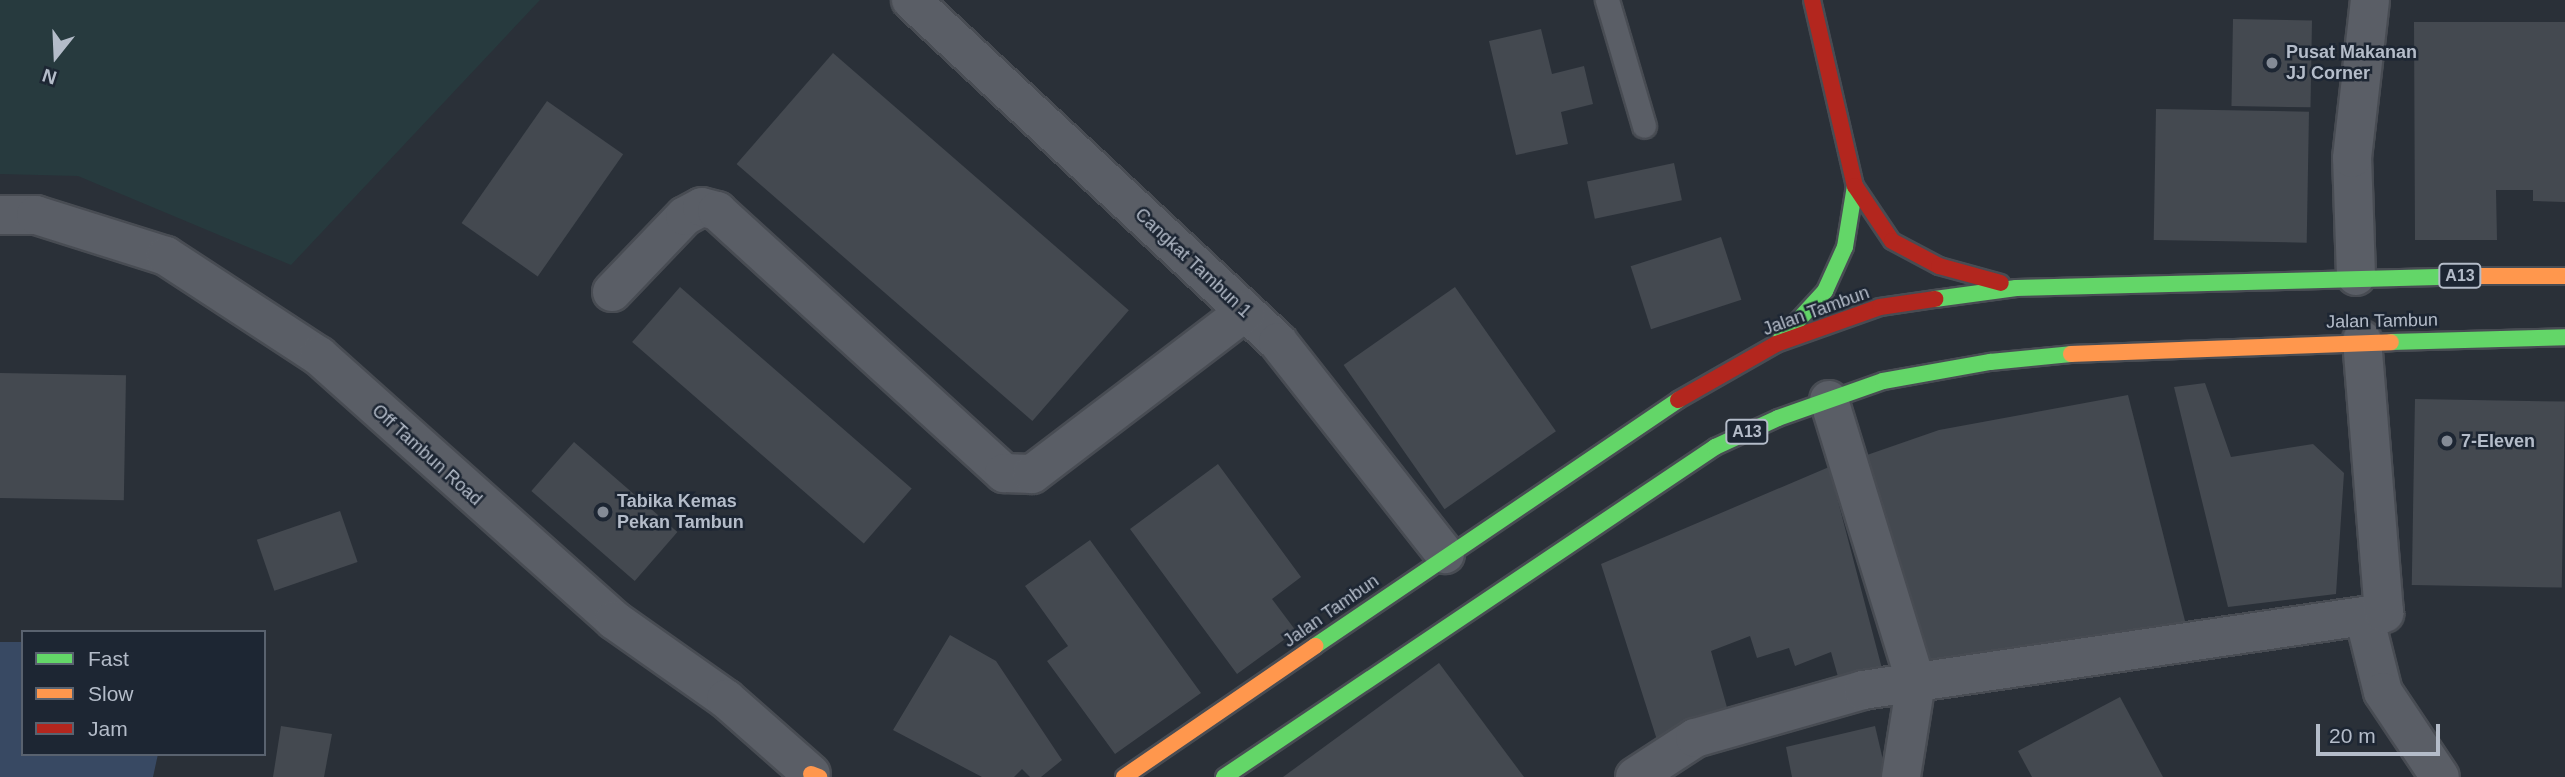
<!DOCTYPE html>
<style>
body{margin:0}
#map{position:relative;width:2565px;height:777px;overflow:hidden;background:#2a3038;font-family:Arial,sans-serif}
div>[style]{position:absolute}
[style*='--x']{left:calc(var(--x)*1px);top:calc(var(--y)*1px);width:calc(var(--w)*1px);rotate:calc(var(--a)*1deg)}
.green>*{inset:0;background:#273a3e}
.water>*{inset:0;background:#384963}
.building>*{inset:0;background:#444950;transform-origin:0 0}
.roads{filter:drop-shadow(2px 0 #484c53) drop-shadow(-2px 0 #484c53) drop-shadow(0 2px #484c53) drop-shadow(0 -2px #484c53)}
.lane>*{height:23px;margin:-11.5px;padding:0 11.5px;transform-origin:11.5px;border-radius:11.5px;background:#5a5e66}
.street>*{height:38px;margin:-19px;padding:0 19px;transform-origin:19px;border-radius:19px;background:#5a5e66}
.fast>*{height:16px;margin:-8px;padding:0 8px;transform-origin:8px;border-radius:8px;background:#63d668}
.slow>*{height:16px;margin:-8px;padding:0 8px;transform-origin:8px;border-radius:8px;background:#ff974d}
.jam>*{height:16px;margin:-8px;padding:0 8px;transform-origin:8px;border-radius:8px;background:#b3261e}
.dots>*{width:19px;height:19px;translate:-50% -50%;box-sizing:border-box;border:4px solid #1d2633;border-radius:50%}
span{translate:-50% -50%;white-space:nowrap;text-align:center;line-height:1.15;-webkit-text-stroke:5px #1d2633;paint-order:stroke}
.shield-label span{padding:2px 5px;background:#1d2633;border:2px solid;border-radius:5px;-webkit-text-stroke-width:0}
.shield-label{font-size:16px;color:#b4bcc9;font-weight:700}
.poi-label{font-size:18px;color:#b4bcc9;font-weight:700}
.left{translate:0 -50%;text-align:left}
.street-label{font-size:18px;color:#b4bcc9}
.legend{position:absolute;left:21px;top:630px;width:245px;height:126px;box-sizing:border-box;background:#1d2633;border:2px solid #59626f;margin:0;padding:9px 12px;list-style:none;font-size:21px;color:#b4bcc9}
.legend li{display:flex;align-items:center;gap:14px;height:35px}
.legend b{width:35px;border:2px solid #59626f}
.north{position:absolute;left:21px;top:21px;width:70px;height:70px;-webkit-text-stroke:5px #1d2633;paint-order:stroke;rotate:198deg;font-size:19px;font-weight:700;line-height:28px;text-align:center;color:#b4bcc9}
.north::after{content:'';display:block;margin:auto;width:24px;height:32px;background:#b4bcc9;clip-path:polygon(50% 0,100% 100%,50% 72%,0 100%)}
.scale{position:absolute;left:2316px;top:724px;width:124px;height:32px;box-sizing:border-box;border:4px solid #b4bcc9;border-top:0;padding-left:9px;font-size:21px;line-height:24px;white-space:nowrap;color:#b4bcc9;-webkit-text-stroke:5px #1d2633;paint-order:stroke}
</style>
<div id="map">
<div class="green">
<div style="clip-path:polygon(0 0,540px 0,291px 265px,78px 176px,0 174px)"></div>
</div>
<div class="water">
<div style="clip-path:polygon(0 642px,23px 642px,23px 754px,158px 754px,153px 777px,0 777px)"></div>
</div>
<div class="building">
<div style="left:2233px;top:19px;width:79px;height:87px;rotate:1deg"></div>
<div style="clip-path:polygon(2414px 22px,2565px 22px,2565px 202px,2533px 201px,2533px 190px,2496px 190px,2497px 240px,2415px 240px)"></div>
<div style="clip-path:polygon(1541px 29px,1552px 74px,1584px 66px,1593px 104px,1561px 112px,1568px 144px,1516px 155px,1489px 41px)"></div>
<div style="left:833px;top:53px;width:392px;height:147px;rotate:41deg"></div>
<div style="left:547px;top:101px;width:93px;height:149px;rotate:35deg"></div>
<div style="left:2156px;top:109px;width:153px;height:131px;rotate:1deg"></div>
<div style="left:1674px;top:163px;width:38px;height:89px;rotate:78deg"></div>
<div style="left:1721px;top:237px;width:66px;height:95px;rotate:72deg"></div>
<div style="left:680px;top:287px;width:307px;height:73px;rotate:41deg"></div>
<div style="left:1455px;top:287px;width:176px;height:136px;rotate:55deg"></div>
<div style="left:0;top:373px;width:126px;height:125px;rotate:1deg"></div>
<div style="clip-path:polygon(2205px 383px,2231px 457px,2313px 444px,2344px 473px,2336px 594px,2228px 607px,2174px 387px)"></div>
<div style="clip-path:polygon(2128px 395px,2186px 625px,1928px 673px,1867px 455px,1939px 430px)"></div>
<div style="left:2415px;top:399px;width:150px;height:186px;rotate:1deg"></div>
<div style="left:574px;top:442px;width:137px;height:65px;rotate:41deg"></div>
<div style="clip-path:polygon(1218px 464px,1301px 577px,1272px 599px,1296px 631px,1237px 674px,1130px 529px)"></div>
<div style="clip-path:polygon(1829px 467px,1885px 680px,1842px 691px,1831px 652px,1795px 666px,1789px 648px,1757px 658px,1750px 636px,1711px 651px,1730px 718px,1657px 740px,1601px 564px)"></div>
<div style="left:340px;top:511px;width:54px;height:88px;rotate:71deg"></div>
<div style="clip-path:polygon(1090px 540px,1201px 693px,1115px 754px,1047px 661px,1068px 646px,1025px 586px)"></div>
<div style="clip-path:polygon(950px 635px,996px 661px,1062px 760px,1041px 777px,1030px 777px,1022px 769px,1014px 777px,982px 777px,893px 730px)"></div>
<div style="clip-path:polygon(1439px 663px,1524px 777px,1283px 777px)"></div>
<div style="clip-path:polygon(2120px 697px,2163px 777px,2032px 777px,2018px 751px)"></div>
<div style="clip-path:polygon(281px 726px,332px 734px,324px 777px,273px 777px)"></div>
<div style="clip-path:polygon(1875px 726px,1887px 777px,1792px 777px,1786px 747px)"></div>
</div>
<div class="roads">
<div class="lane">
<div style="--x:1607;--y:0;--w:131;--a:73.6"></div>
</div>
<div class="street">
<div style="--x:911;--y:0;--w:502;--a:42.98"></div>
<div style="--x:1278;--y:342;--w:270;--a:51.8"></div>
<div style="--x:0;--y:215;--w:36;--a:0"></div>
<div style="--x:36;--y:215;--w:136;--a:17.5"></div>
<div style="--x:166;--y:256;--w:183;--a:33.2"></div>
<div style="--x:319;--y:356;--w:396;--a:41.8"></div>
<div style="--x:614;--y:620;--w:137;--a:35.2"></div>
<div style="--x:726;--y:699;--w:113;--a:41.4"></div>
<div style="--x:2356;--y:276;--w:118;--a:-91.9"></div>
<div style="--x:2352;--y:158;--w:159;--a:-83.5"></div>
<div style="--x:612;--y:292;--w:105;--a:-46.2"></div>
<div style="--x:685;--y:216;--w:19;--a:-28"></div>
<div style="--x:702;--y:207;--w:16;--a:15"></div>
<div style="--x:717;--y:211;--w:389;--a:42.4"></div>
<div style="--x:1004;--y:473;--w:28;--a:2"></div>
<div style="--x:1032;--y:474;--w:268;--a:-37.3"></div>
<div style="--x:1829;--y:400;--w:295;--a:72.9"></div>
<div style="--x:1916;--y:682;--w:96;--a:99"></div>
<div style="--x:2364;--y:616;--w:78;--a:76"></div>
<div style="--x:2383;--y:692;--w:102;--a:56.2"></div>
<div style="--x:1635;--y:777;--w:72;--a:-33"></div>
<div style="--x:1695;--y:738;--w:175;--a:-15.9"></div>
<div style="--x:1863;--y:690;--w:527;--a:-8.41"></div>
<div style="--x:2384;--y:613;--w:274;--a:-94.6"></div>
</div>
<div class="fast">
<div style="--x:1935;--y:299;--w:82;--a:-7.7"></div>
<div style="--x:2016;--y:288;--w:445;--a:-1.5"></div>
<div style="--x:1780;--y:340;--w:67;--a:-47.4"></div>
<div style="--x:1825;--y:291;--w:48;--a:-65.6"></div>
<div style="--x:1845;--y:247;--w:62;--a:-80.7"></div>
<div style="--x:2391;--y:342;--w:174;--a:-1.6"></div>
<div style="--x:1315;--y:646;--w:439;--a:-34.1"></div>
<div style="--x:1224;--y:777;--w:592;--a:-33.9"></div>
<div style="--x:1715;--y:447;--w:69;--a:-24.7"></div>
<div style="--x:1778;--y:418;--w:111;--a:-19.4"></div>
<div style="--x:1883;--y:381;--w:109;--a:-10.1"></div>
<div style="--x:1990;--y:362;--w:81;--a:-5.6"></div>
</div>
<div class="slow">
<div style="--x:2461;--y:276;--w:104;--a:0"></div>
<div style="--x:2071;--y:354;--w:320;--a:-2.1"></div>
<div style="--x:811;--y:774;--w:9;--a:21"></div>
<div style="--x:1124;--y:777;--w:232;--a:-34.4"></div>
</div>
<div class="jam">
<div style="--x:1812;--y:0;--w:191;--a:77"></div>
<div style="--x:1855;--y:186;--w:66;--a:56.1"></div>
<div style="--x:1892;--y:241;--w:53;--a:28"></div>
<div style="--x:1939;--y:266;--w:64;--a:15.3"></div>
<div style="--x:1678;--y:400;--w:113;--a:-29.7"></div>
<div style="--x:1776;--y:344;--w:110;--a:-19.6"></div>
<div style="--x:1880;--y:307;--w:56;--a:-8.3"></div>
</div>
</div>
<div class="dots">
<div style="left:2272px;top:63px;background:#848b96"></div>
<div style="left:2447px;top:441px;background:#848b96"></div>
<div style="left:603px;top:512px;background:#848b96"></div>
</div>
<div class="shield-label">
<span style="left:2460px;top:276px">A13</span>
<span style="left:1747px;top:432px">A13</span>
</div>
<div class="poi-label">
<span class="left" style="left:2286px;top:63px">Pusat Makanan<br>JJ Corner</span>
<span class="left" style="left:2461px;top:441px">7-Eleven</span>
<span class="left" style="left:617px;top:512px">Tabika Kemas<br>Pekan Tambun</span>
</div>
<div class="street-label">
<span style="left:1193px;top:263px;rotate:43deg">Cangkat Tambun 1</span>
<span style="left:1816px;top:311px;rotate:-20deg">Jalan Tambun</span>
<span style="left:2382px;top:321px;rotate:-1deg">Jalan Tambun</span>
<span style="left:427px;top:455px;rotate:42deg">Off Tambun Road</span>
<span style="left:1331px;top:611px;rotate:-35deg">Jalan Tambun</span>
</div>
<ul class="legend">
<li><b style="height:9px;background:#63d668"></b>Fast</li>
<li><b style="height:9px;background:#ff974d"></b>Slow</li>
<li><b style="height:9px;background:#b3261e"></b>Jam</li>
</ul>
<div class="north">N</div>
<div class="scale">20 m</div>
</div>
